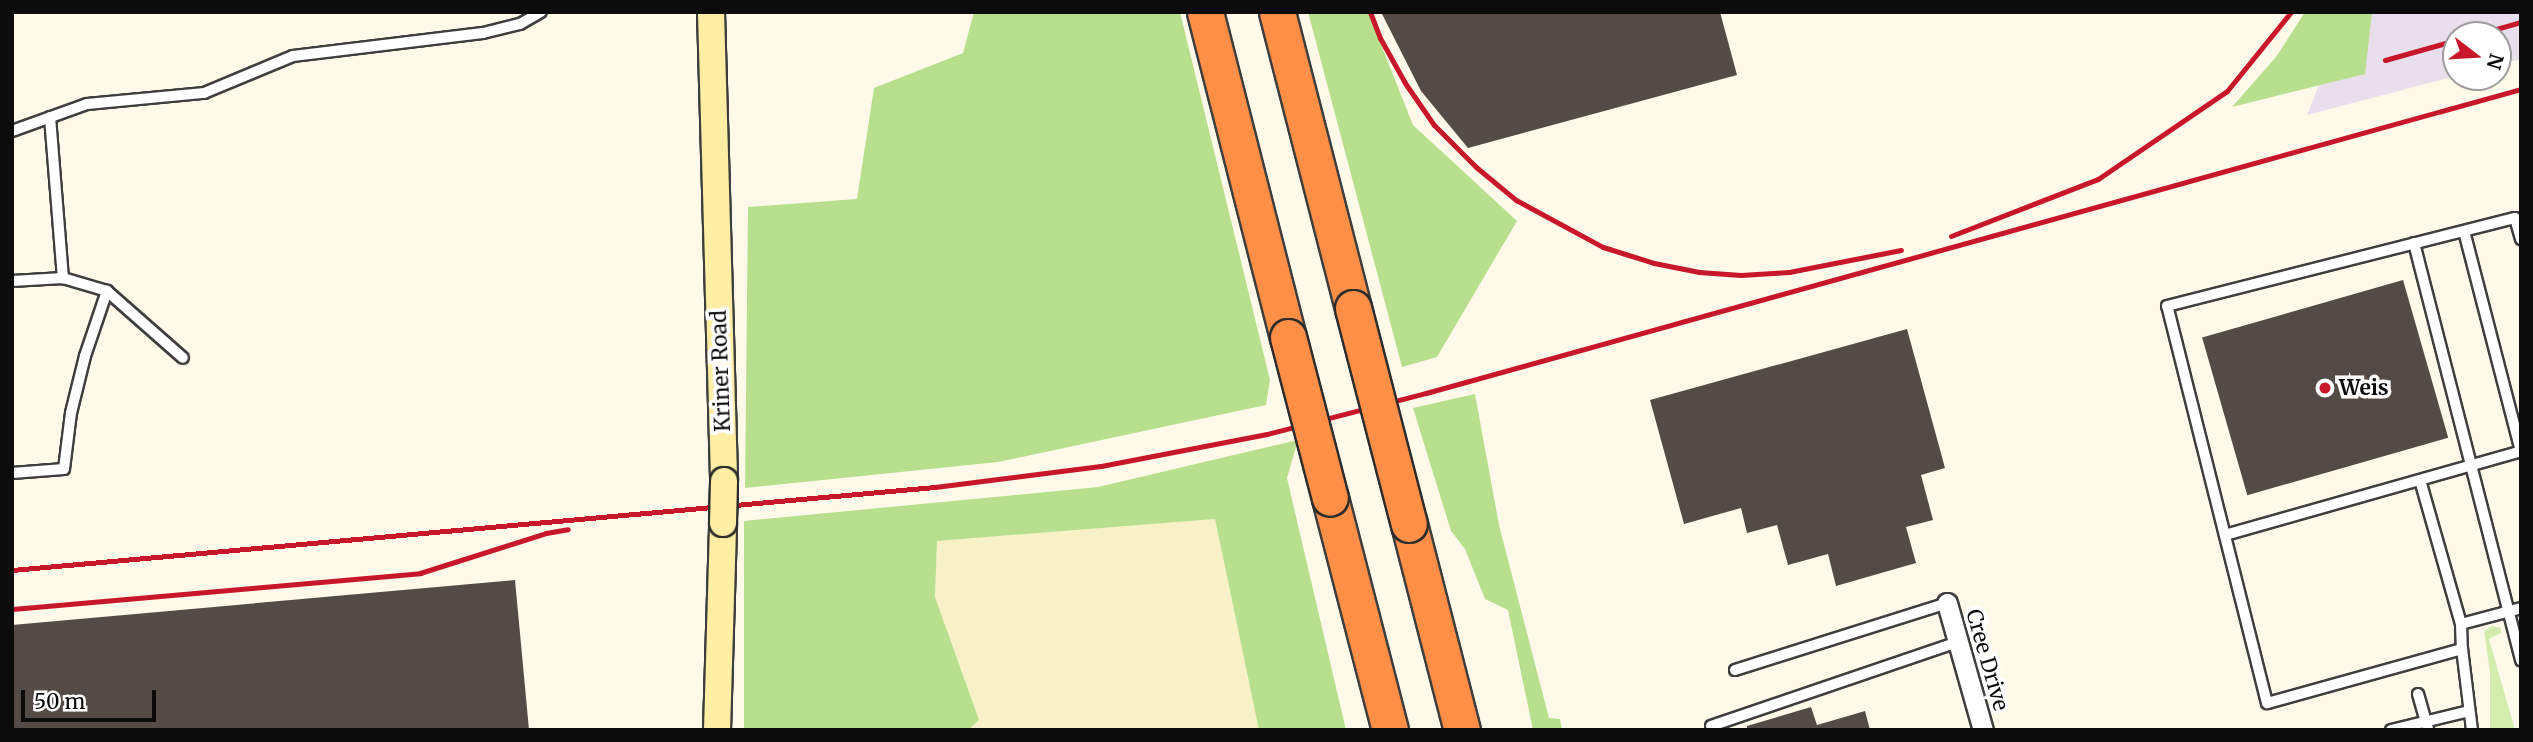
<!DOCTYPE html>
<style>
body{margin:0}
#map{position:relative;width:2533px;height:742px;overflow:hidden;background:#fff9e9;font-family:Merriweather,serif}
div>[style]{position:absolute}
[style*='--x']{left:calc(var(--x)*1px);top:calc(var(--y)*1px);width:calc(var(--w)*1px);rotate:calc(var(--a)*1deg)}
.industrial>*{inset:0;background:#e9deeb}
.farmland>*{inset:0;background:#f8f0c6}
.green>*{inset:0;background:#d3edaf}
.forest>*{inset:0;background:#b8df8d}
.building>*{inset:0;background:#554b46;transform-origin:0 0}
.roads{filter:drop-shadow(2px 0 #3e3e3e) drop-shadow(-2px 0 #3e3e3e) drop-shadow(0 2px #3e3e3e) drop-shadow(0 -2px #3e3e3e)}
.lane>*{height:10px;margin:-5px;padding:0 5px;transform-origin:5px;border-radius:5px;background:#fff}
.street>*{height:19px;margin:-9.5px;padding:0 9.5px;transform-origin:9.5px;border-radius:9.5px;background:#fff}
.secondary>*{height:26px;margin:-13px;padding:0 13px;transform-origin:13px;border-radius:13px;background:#ffeea4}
.highway>*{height:35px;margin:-17.5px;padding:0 17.5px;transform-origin:17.5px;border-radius:17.5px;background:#ff8e47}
.rail>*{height:5px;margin:-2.5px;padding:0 2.5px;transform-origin:2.5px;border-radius:2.5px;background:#c8162b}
.bridges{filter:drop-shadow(2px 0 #2d2d2d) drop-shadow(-2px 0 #2d2d2d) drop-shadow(0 2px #2d2d2d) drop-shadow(0 -2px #2d2d2d)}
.secondary-bridge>*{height:26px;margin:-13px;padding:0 13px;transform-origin:13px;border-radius:13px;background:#ffeea4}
.highway-bridge>*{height:35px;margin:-17.5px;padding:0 17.5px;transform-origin:17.5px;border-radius:17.5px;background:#ff8e47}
.dots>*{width:19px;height:19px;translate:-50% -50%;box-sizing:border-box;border:4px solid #fff;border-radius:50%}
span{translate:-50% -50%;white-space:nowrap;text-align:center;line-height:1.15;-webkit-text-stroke:7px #fff;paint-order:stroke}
.street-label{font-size:21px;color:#0b0b0b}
.poi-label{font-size:21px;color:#0b0b0b;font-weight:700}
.left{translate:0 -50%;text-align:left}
.frame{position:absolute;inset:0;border:14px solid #0b0b0b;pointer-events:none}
.north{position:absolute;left:2442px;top:21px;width:70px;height:70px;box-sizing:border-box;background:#fff;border:2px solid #9d9d9d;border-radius:50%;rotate:107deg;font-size:19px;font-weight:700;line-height:28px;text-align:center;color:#0b0b0b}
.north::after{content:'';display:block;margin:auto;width:24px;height:32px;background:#c8162b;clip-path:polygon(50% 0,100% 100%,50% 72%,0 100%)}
.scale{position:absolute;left:21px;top:690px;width:135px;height:32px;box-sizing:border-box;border:4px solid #0b0b0b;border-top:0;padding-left:9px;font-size:21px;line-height:24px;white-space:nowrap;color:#0b0b0b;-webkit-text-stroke:5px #fff;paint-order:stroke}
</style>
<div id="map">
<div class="industrial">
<div style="clip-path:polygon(2348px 12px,2521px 12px,2521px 59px,2498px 65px,2498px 35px,2456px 35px,2456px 76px,2307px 115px)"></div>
</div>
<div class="farmland">
<div style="clip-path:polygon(1215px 519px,1259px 730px,968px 730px,979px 720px,935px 597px,937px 541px)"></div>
</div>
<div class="green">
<div style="clip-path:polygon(2492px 626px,2501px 628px,2501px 633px,2489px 639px,2515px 730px,2490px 730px,2490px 672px,2484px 631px)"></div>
</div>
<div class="forest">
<div style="clip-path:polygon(974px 12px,1180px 12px,1270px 380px,1266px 405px,998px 462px,745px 488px,748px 207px,857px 199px,874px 88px,963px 53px)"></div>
<div style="clip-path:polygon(1308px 12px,1368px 12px,1413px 125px,1517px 221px,1437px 357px,1402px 367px)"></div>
<div style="clip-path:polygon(2305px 12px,2372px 12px,2365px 74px,2232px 107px,2276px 57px)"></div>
<div style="clip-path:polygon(1475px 394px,1499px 525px,1549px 718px,1560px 719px,1562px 730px,1533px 730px,1508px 610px,1485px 599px,1465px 549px,1451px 531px,1413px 408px)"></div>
<div style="clip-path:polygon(1298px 440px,1287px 478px,1346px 730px,1259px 730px,1215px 519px,937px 541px,935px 597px,979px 720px,968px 730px,744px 730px,744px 521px,1098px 487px)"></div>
</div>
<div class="building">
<div style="clip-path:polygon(1381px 12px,1720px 12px,1737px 75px,1468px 148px,1421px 91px)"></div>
<div style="left:2403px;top:280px;width:164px;height:209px;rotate:74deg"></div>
<div style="clip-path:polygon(1907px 329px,1945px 468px,1921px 475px,1933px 520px,1906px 527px,1916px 563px,1836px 586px,1828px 554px,1788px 565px,1777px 525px,1747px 533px,1741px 508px,1684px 524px,1650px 400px)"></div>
<div style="clip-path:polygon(515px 580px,529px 730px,12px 730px,12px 625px)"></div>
<div style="clip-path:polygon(1811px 707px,1817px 725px,1865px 711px,1870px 730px,1747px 730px,1747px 726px)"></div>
</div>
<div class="roads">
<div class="lane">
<div style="--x:50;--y:117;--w:162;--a:85.4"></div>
<div style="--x:12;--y:131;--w:80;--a:-19.8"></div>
<div style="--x:87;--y:104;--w:118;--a:-5.4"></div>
<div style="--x:204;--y:93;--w:96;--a:-22.6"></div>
<div style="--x:293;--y:56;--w:191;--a:-6.9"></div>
<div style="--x:483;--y:33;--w:38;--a:-14"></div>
<div style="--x:520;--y:24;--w:24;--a:-30"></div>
<div style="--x:2464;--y:231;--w:228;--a:75.5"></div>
<div style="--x:2414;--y:243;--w:431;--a:75.6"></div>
<div style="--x:12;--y:281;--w:51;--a:-3.4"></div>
<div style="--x:63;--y:278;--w:46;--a:16.5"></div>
<div style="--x:107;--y:291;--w:101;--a:41.4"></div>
<div style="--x:12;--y:473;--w:52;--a:-4.4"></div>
<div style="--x:64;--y:469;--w:56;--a:-82.9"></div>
<div style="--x:71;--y:413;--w:59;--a:-76.2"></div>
<div style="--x:85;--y:356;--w:69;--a:-71.3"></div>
<div style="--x:2420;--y:480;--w:150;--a:74.1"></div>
<div style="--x:2461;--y:624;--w:25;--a:88"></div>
<div style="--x:2225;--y:535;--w:308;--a:-15.8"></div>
<div style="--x:2461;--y:624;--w:62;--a:-14.9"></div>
<div style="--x:1735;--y:670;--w:222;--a:-17.5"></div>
<div style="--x:2418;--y:694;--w:37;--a:74"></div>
<div style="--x:1711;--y:726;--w:261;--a:-18.8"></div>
<div style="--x:2391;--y:730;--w:80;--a:-13.7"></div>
<div style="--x:2472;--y:730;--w:82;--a:-97"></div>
<div style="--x:2462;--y:649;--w:202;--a:164.5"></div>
<div style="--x:2267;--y:703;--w:409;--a:-104.1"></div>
<div style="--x:2167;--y:306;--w:359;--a:-14.2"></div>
<div style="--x:2515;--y:218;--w:22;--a:74"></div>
</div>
<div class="street">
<div style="--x:1947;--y:603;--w:132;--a:74.2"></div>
</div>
<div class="secondary">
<div style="--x:711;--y:12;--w:469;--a:88.4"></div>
<div style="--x:717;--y:730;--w:207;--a:-88.3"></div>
</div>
<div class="highway">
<div style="--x:1205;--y:12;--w:335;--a:75.7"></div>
<div style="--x:1277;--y:12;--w:306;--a:75.6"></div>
<div style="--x:1330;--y:498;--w:240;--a:75.5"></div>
<div style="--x:1409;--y:524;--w:213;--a:75.6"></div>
</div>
</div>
<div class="rail">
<div style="--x:1370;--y:12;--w:28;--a:69"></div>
<div style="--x:1380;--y:38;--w:51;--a:60.9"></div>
<div style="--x:1405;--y:83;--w:51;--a:55.4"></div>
<div style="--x:1434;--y:125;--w:59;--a:45"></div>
<div style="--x:1476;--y:167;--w:52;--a:39.5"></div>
<div style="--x:1516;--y:200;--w:99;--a:28.4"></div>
<div style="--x:1603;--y:247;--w:53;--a:17.4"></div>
<div style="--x:1654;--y:263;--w:46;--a:11.3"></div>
<div style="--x:1699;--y:272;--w:42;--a:4.1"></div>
<div style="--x:1741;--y:275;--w:48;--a:-3.6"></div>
<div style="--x:1789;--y:272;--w:114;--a:-11.1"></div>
<div style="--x:2475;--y:35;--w:48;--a:-15.8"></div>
<div style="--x:2385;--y:60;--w:74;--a:-15.7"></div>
<div style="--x:1951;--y:236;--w:158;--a:-21.2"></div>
<div style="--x:2098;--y:179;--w:156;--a:-34.3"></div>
<div style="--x:2227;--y:91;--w:102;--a:-51"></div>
<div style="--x:12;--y:570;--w:927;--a:-5.14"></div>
<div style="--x:935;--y:487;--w:167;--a:-7.2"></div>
<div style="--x:1101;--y:466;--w:169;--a:-10.9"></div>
<div style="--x:1267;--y:434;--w:164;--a:-14.5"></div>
<div style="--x:1426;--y:393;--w:1136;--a:-15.52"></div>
<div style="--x:12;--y:609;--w:410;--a:-5"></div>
<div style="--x:420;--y:573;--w:132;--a:-17.6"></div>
<div style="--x:546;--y:533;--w:22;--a:-10"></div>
</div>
<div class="bridges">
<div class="secondary-bridge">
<div style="--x:723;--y:523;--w:42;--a:-88.6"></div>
</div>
<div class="highway-bridge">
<div style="--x:1353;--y:308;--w:223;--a:75.5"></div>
<div style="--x:1288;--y:337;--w:166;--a:75.4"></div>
</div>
</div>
<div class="dots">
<div style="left:2325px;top:388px;background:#c8162b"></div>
</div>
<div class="street-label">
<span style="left:721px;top:371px;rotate:-92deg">Kriner Road</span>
<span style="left:1987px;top:660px;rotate:74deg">Cree Drive</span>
</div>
<div class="poi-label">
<span class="left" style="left:2339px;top:388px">Weis</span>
</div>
<div class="frame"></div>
<div class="north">N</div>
<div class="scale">50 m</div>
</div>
